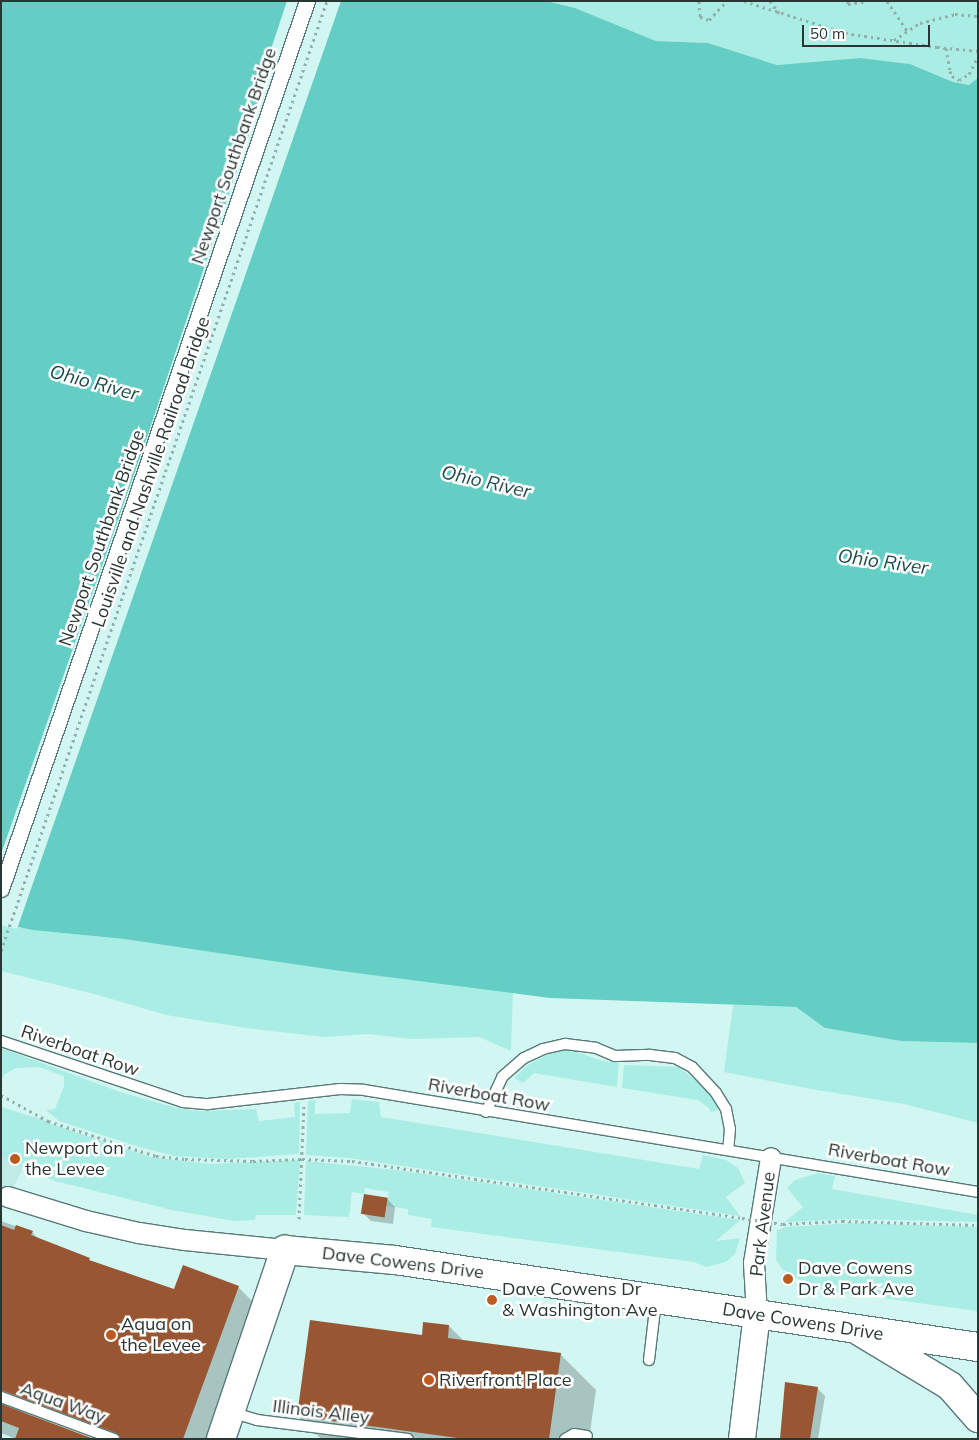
<!DOCTYPE html>
<style>
body{margin:0}
#map{position:relative;width:979px;height:1440px;overflow:hidden;background:#d2f6f1;font-family:Mulish,sans-serif}
div>[style]{position:absolute}
[style*='--x']{left:calc(var(--x)*1px);top:calc(var(--y)*1px);width:calc(var(--w)*1px);rotate:calc(var(--a)*1deg)}
.built>*{inset:0;background:#beebe5}
.green>*{inset:0;background:#aaede5}
.water>*{inset:0;background:#65cec4}
.pier>*{inset:0;background:#d2f6f1}
.shadow>*{inset:0;background:#0003}
.building>*{inset:0;background:#985633;transform-origin:0 0}
.path>*{height:3px;margin-top:-1.5px;transform-origin:0;background:repeating-linear-gradient(90deg,#93afab 0 2.5px,transparent 0 6.5px)}
.roads{filter:drop-shadow(1px 0 #597976) drop-shadow(-1px 0 #597976) drop-shadow(0 1px #597976) drop-shadow(0 -1px #597976)}
.service>*{height:10px;margin:-5px;padding:0 5px;transform-origin:5px;border-radius:5px;background:#fff}
.pedestrian>*{height:15px;margin:-7.5px;padding:0 7.5px;transform-origin:7.5px;border-radius:7.5px;background:#fff}
.minor>*{height:20px;margin:-10px;padding:0 10px;transform-origin:10px;border-radius:10px;background:#fff}
.tertiary>*{height:26px;margin:-13px;padding:0 13px;transform-origin:13px;border-radius:13px;background:#fff}
.primary>*{height:28px;margin:-14px;padding:0 14px;transform-origin:14px;border-radius:14px;background:#fff}
.motorway>*{height:28px;margin:-14px;padding:0 14px;transform-origin:14px;border-radius:14px;background:#fff}
.path-bridge>*{height:3px;margin-top:-1.5px;transform-origin:0;background:repeating-linear-gradient(90deg,#93afab 0 2.5px,transparent 0 6.5px)}
.dots>*{width:14px;height:14px;translate:-50% -50%;box-sizing:border-box;border:2px solid #fff;border-radius:50%}
span{translate:-50% -50%;white-space:nowrap;text-align:center;line-height:1.15;-webkit-text-stroke:5px #fff;paint-order:stroke}
.street-label{font-size:18px;color:#283634}
.poi-label{font-size:18px;color:#283634}
.left{translate:0 -50%;text-align:left}
.water-label{font-size:19px;color:#1c4c47;font-style:italic}
.frame{position:absolute;inset:0;border:2px solid #283634;pointer-events:none}
.scale{position:absolute;left:802px;top:25px;width:128px;height:22px;box-sizing:border-box;border:2px solid #283634;border-top:0;padding-left:6px;font-size:15px;line-height:18px;white-space:nowrap;color:#283634;-webkit-text-stroke:4px #fff;paint-order:stroke}
</style>
<div id="map">
<div class="built">
<div style="clip-path:polygon(1px 1107px,48px 1121px,8px 1197px,1px 1198px)"></div>
</div>
<div class="green">
<div style="clip-path:polygon(546px 1px,978px 1px,978px 78px,970px 85px,953px 82px,910px 64px,860px 58px,777px 65px,708px 43px,656px 41px,575px 8px)"></div>
<div style="clip-path:polygon(1px 923px,32px 930px,124px 939px,513px 993px,511px 1051px,479px 1037px,412px 1039px,369px 1034px,325px 1037px,246px 1028px,166px 1015px,98px 995px,1px 971px)"></div>
<div style="clip-path:polygon(733px 1005px,796px 1007px,825px 1028px,901px 1041px,978px 1043px,978px 1123px,904px 1104px,811px 1089px,724px 1072px)"></div>
<div style="clip-path:polygon(1px 1048px,123px 1093px,177px 1108px,198px 1111px,256px 1109px,259px 1121px,295px 1117px,294px 1103px,300px 1102px,299px 1154px,227px 1159px,174px 1156px,136px 1146px,59px 1121px,46px 1110px,55px 1109px,64px 1086px,64px 1076px,39px 1067px,16px 1068px,5px 1074px,1px 1080px)"></div>
<div style="clip-path:polygon(568px 1049px,603px 1061px,619px 1063px,617px 1087px,534px 1073px,523px 1083px,514px 1078px,528px 1065px,549px 1054px)"></div>
<div style="clip-path:polygon(624px 1065px,679px 1067px,710px 1092px,719px 1107px,716px 1111px,710px 1112px,709px 1108px,698px 1100px,622px 1088px)"></div>
<div style="clip-path:polygon(352px 1099px,379px 1102px,381px 1117px,699px 1169px,703px 1155px,726px 1160px,738px 1168px,745px 1183px,726px 1197px,740px 1216px,349px 1158px,306px 1155px,308px 1101px,315px 1100px,315px 1114px,350px 1113px)"></div>
<div style="clip-path:polygon(1px 1107px,150px 1157px,211px 1164px,300px 1160px,296px 1215px,256px 1215px,255px 1220px,234px 1221px,172px 1210px,55px 1181px,7px 1161px,1px 1156px)"></div>
<div style="clip-path:polygon(306px 1161px,396px 1170px,740px 1220px,716px 1241px,740px 1238px,735px 1254px,726px 1262px,706px 1267px,694px 1262px,431px 1227px,432px 1219px,408px 1215px,408px 1209px,387px 1206px,389px 1192px,365px 1188px,364px 1194px,352px 1192px,349px 1217px,304px 1215px)"></div>
<div style="clip-path:polygon(818px 1173px,835px 1176px,832px 1189px,978px 1215px,978px 1222px,850px 1219px,785px 1222px,803px 1207px,787px 1188px,795px 1180px)"></div>
<div style="clip-path:polygon(854px 1223px,978px 1227px,978px 1311px,814px 1289px,781px 1268px,776px 1259px,777px 1230px,785px 1227px)"></div>
</div>
<div class="water">
<div style="clip-path:polygon(1px 1px,546px 1px,575px 8px,656px 41px,708px 43px,777px 65px,860px 58px,910px 64px,953px 82px,969px 85px,978px 78px,978px 1043px,901px 1041px,825px 1028px,796px 1007px,550px 998px,341px 971px,124px 939px,32px 930px,1px 923px)"></div>
</div>
<div class="pier">
<div style="clip-path:polygon(287px 1px,341px 1px,17px 929px,1px 925px,1px 854px,146px 440px,271px 69px,265px 67px)"></div>
</div>
<div class="shadow">
<div style="clip-path:polygon(387px 1199px,395px 1207px,393px 1224px,371px 1221px,363px 1213px)"></div>
<div style="clip-path:polygon(1px 1221px,32px 1232px,40px 1241px,121px 1274px,122px 1271px,174px 1291px,238px 1287px,259px 1308px,211px 1439px,101px 1439px,25px 1411px,17px 1412px,90px 1439px,16px 1439px,1px 1433px)"></div>
<div style="clip-path:polygon(449px 1326px,464px 1341px,560px 1354px,596px 1390px,589px 1439px,321px 1439px,298px 1416px,423px 1336px)"></div>
<div style="clip-path:polygon(817px 1388px,825px 1396px,818px 1439px,780px 1439px)"></div>
</div>
<div class="building">
<div style="left:364px;top:1194px;width:24px;height:20px;rotate:9deg"></div>
<div style="clip-path:polygon(1px 1225px,14px 1230px,16px 1225px,33px 1231px,31px 1235px,90px 1258px,89px 1260px,174px 1289px,183px 1265px,239px 1286px,183px 1439px,121px 1439px,116px 1433px,1px 1390px)"></div>
<div style="clip-path:polygon(310px 1320px,422px 1335px,423px 1322px,449px 1325px,448px 1338px,561px 1353px,549px 1439px,465px 1439px,297px 1416px)"></div>
<div style="clip-path:polygon(785px 1382px,818px 1387px,810px 1439px,780px 1439px)"></div>
<div style="clip-path:polygon(1px 1404px,94px 1439px,15px 1439px,19px 1428px,1px 1421px)"></div>
</div>
<div class="path">
<div style="--x:699;--y:1;--w:16;--a:86"></div>
<div style="--x:700;--y:17;--w:9;--a:18"></div>
<div style="--x:709;--y:20;--w:26;--a:-47"></div>
<div style="--x:744;--y:1;--w:106;--a:17.6"></div>
<div style="--x:845;--y:33;--w:93;--a:8.7"></div>
<div style="--x:937;--y:47;--w:41;--a:5.6"></div>
<div style="--x:770;--y:1;--w:15;--a:53"></div>
<div style="--x:848;--y:1;--w:3;--a:90"></div>
<div style="--x:848;--y:4;--w:18;--a:-9"></div>
<div style="--x:887;--y:1;--w:36;--a:56"></div>
<div style="--x:894;--y:40;--w:31;--a:-33"></div>
<div style="--x:920;--y:23;--w:36;--a:-14"></div>
<div style="--x:955;--y:14;--w:23;--a:5"></div>
<div style="--x:946;--y:48;--w:23;--a:80"></div>
<div style="--x:950;--y:71;--w:5;--a:68"></div>
<div style="--x:952;--y:76;--w:8;--a:30"></div>
<div style="--x:959;--y:80;--w:12;--a:-31"></div>
<div style="--x:969;--y:74;--w:20;--a:-63"></div>
<div style="--x:1;--y:951;--w:1004;--a:-71.06"></div>
<div style="--x:1;--y:1095;--w:54;--a:29"></div>
<div style="--x:48;--y:1121;--w:114;--a:18"></div>
<div style="--x:156;--y:1156;--w:29;--a:6"></div>
<div style="--x:185;--y:1159;--w:68;--a:1.7"></div>
<div style="--x:253;--y:1161;--w:49;--a:-2.3"></div>
<div style="--x:302;--y:1159;--w:50;--a:2.3"></div>
<div style="--x:352;--y:1161;--w:394;--a:8.3"></div>
<div style="--x:299;--y:1219;--w:114;--a:-87.5"></div>
<div style="--x:783;--y:1224;--w:59;--a:-2.9"></div>
<div style="--x:842;--y:1221;--w:136;--a:1.7"></div>
</div>
<div class="roads">
<div class="service">
<div style="--x:1;--y:1041;--w:192;--a:18.5"></div>
<div style="--x:183;--y:1102;--w:25;--a:5"></div>
<div style="--x:208;--y:1104;--w:133;--a:-6.5"></div>
<div style="--x:340;--y:1089;--w:24;--a:2"></div>
<div style="--x:364;--y:1090;--w:622;--a:9.43"></div>
<div style="--x:486;--y:1112;--w:38;--a:-65"></div>
<div style="--x:502;--y:1077;--w:29;--a:-41"></div>
<div style="--x:524;--y:1058;--w:21;--a:-25"></div>
<div style="--x:543;--y:1049;--w:23;--a:-13"></div>
<div style="--x:565;--y:1044;--w:31;--a:7"></div>
<div style="--x:596;--y:1048;--w:21;--a:23"></div>
<div style="--x:615;--y:1056;--w:35;--a:-2"></div>
<div style="--x:650;--y:1055;--w:25;--a:7"></div>
<div style="--x:675;--y:1058;--w:19;--a:28"></div>
<div style="--x:692;--y:1067;--w:35;--a:47"></div>
<div style="--x:716;--y:1093;--w:19;--a:58"></div>
<div style="--x:726;--y:1109;--w:20;--a:79"></div>
<div style="--x:730;--y:1129;--w:21;--a:95"></div>
<div style="--x:649;--y:1360;--w:60;--a:-83.3"></div>
<div style="--x:1;--y:1397;--w:121;--a:20.4"></div>
<div style="--x:231;--y:1412;--w:27;--a:17"></div>
<div style="--x:257;--y:1420;--w:152;--a:7.2"></div>
<div style="--x:565;--y:1439;--w:10;--a:-29"></div>
<div style="--x:574;--y:1434;--w:13;--a:9"></div>
</div>
<div class="pedestrian">
<div style="--x:1;--y:889;--w:939;--a:-70.99"></div>
</div>
<div class="minor">
<div style="--x:8;--y:1197;--w:82;--a:17.1"></div>
<div style="--x:86;--y:1221;--w:54;--a:12.8"></div>
<div style="--x:139;--y:1233;--w:47;--a:8.7"></div>
<div style="--x:185;--y:1240;--w:100;--a:5.7"></div>
<div style="--x:757;--y:1314;--w:51;--a:-93.4"></div>
<div style="--x:754;--y:1263;--w:106;--a:-80.8"></div>
</div>
<div class="tertiary">
<div style="--x:742;--y:1439;--w:126;--a:-83.2"></div>
</div>
<div class="primary">
<div style="--x:221;--y:1439;--w:200;--a:-71.3"></div>
<div style="--x:285;--y:1250;--w:110;--a:5.2"></div>
<div style="--x:395;--y:1260;--w:589;--a:8.49"></div>
</div>
<div class="motorway">
<div style="--x:859;--y:1331;--w:106;--a:31.1"></div>
<div style="--x:950;--y:1386;--w:43;--a:48.8"></div>
</div>
</div>
<div class="path-bridge">
<div style="--x:742;--y:1218;--w:41;--a:8.3"></div>
</div>
<div class="dots">
<div style="left:15px;top:1159px;background:#bd5b1e"></div>
<div style="left:788px;top:1279px;background:#bd5b1e"></div>
<div style="left:492px;top:1300px;background:#bd5b1e"></div>
<div style="left:111px;top:1335px;background:#bd5b1e"></div>
<div style="left:429px;top:1380px;background:#bd5b1e"></div>
</div>
<div class="street-label">
<span style="left:234px;top:156px;rotate:-71deg">Newport Southbank Bridge</span>
<span style="left:151px;top:472px;rotate:-71deg">Louisville and Nashville Railroad Bridge</span>
<span style="left:102px;top:538px;rotate:-71deg">Newport Southbank Bridge</span>
<span style="left:80px;top:1051px;rotate:19deg">Riverboat Row</span>
<span style="left:489px;top:1095px;rotate:10deg">Riverboat Row</span>
<span style="left:889px;top:1160px;rotate:10deg">Riverboat Row</span>
<span style="left:763px;top:1224px;rotate:-83deg">Park Avenue</span>
<span style="left:403px;top:1263px;rotate:7deg">Dave Cowens Drive</span>
<span style="left:803px;top:1322px;rotate:9deg">Dave Cowens Drive</span>
<span style="left:63px;top:1403px;rotate:20deg">Aqua Way</span>
<span style="left:321px;top:1412px;rotate:7deg">Illinois Alley</span>
</div>
<div class="poi-label">
<span class="left" style="left:25px;top:1159px">Newport on<br>the Levee</span>
<span class="left" style="left:798px;top:1279px">Dave Cowens<br>Dr &amp; Park Ave</span>
<span class="left" style="left:502px;top:1300px">Dave Cowens Dr<br>&amp; Washington Ave</span>
<span class="left" style="left:121px;top:1335px">Aqua on<br>the Levee</span>
<span class="left" style="left:439px;top:1380px">Riverfront Place</span>
</div>
<div class="water-label">
<span style="left:94px;top:383px;rotate:15deg">Ohio River</span>
<span style="left:486px;top:482px;rotate:13deg">Ohio River</span>
<span style="left:883px;top:562px;rotate:8deg">Ohio River</span>
</div>
<div class="frame"></div>
<div class="scale">50 m</div>
</div>
